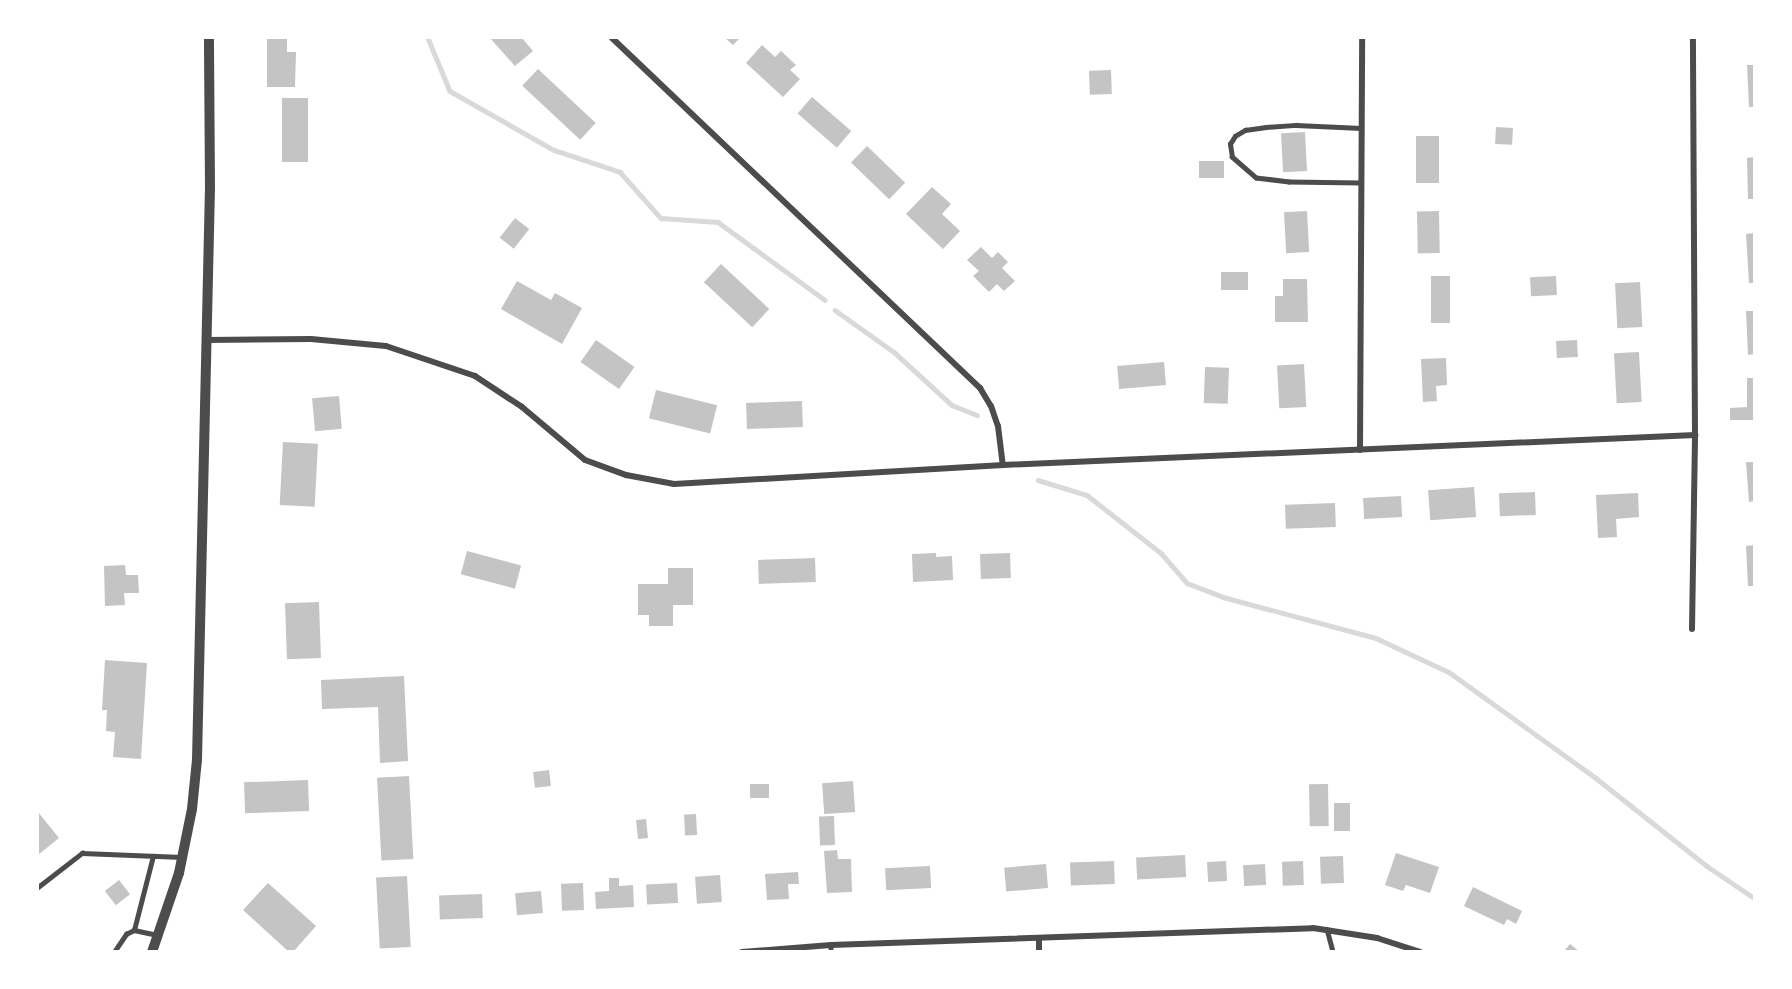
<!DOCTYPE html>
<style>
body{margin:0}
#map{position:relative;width:1792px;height:989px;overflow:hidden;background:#fff;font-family:"Nunito Sans",sans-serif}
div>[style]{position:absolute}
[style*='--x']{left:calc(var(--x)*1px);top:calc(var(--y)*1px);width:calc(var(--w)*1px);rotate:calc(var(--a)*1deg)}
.stream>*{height:4.5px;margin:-2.25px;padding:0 2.25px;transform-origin:2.25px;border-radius:2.25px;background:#d9d9d9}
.building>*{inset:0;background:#c4c4c4;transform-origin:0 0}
.service>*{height:4.5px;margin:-2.25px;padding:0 2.25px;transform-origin:2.25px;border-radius:2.25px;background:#4c4c4c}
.minor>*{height:6px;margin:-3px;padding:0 3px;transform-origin:3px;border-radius:3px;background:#4c4c4c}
.tertiary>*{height:10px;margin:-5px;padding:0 5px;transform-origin:5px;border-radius:5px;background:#4c4c4c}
span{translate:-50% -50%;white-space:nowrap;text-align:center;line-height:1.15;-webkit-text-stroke:4.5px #fff;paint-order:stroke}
.frame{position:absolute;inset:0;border:39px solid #fff;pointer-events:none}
</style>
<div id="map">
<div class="stream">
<div style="--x:428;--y:38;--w:57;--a:67.5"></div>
<div style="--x:450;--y:91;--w:120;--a:29.6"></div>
<div style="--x:554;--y:150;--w:70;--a:18.4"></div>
<div style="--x:620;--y:172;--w:62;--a:48.3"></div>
<div style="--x:661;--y:218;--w:57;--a:4"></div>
<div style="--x:718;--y:222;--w:132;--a:36.1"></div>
<div style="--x:835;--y:310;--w:72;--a:35.4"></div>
<div style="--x:894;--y:352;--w:79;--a:42.4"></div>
<div style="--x:952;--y:405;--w:27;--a:22"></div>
<div style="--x:1038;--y:480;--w:51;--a:17"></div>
<div style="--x:1087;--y:495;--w:94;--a:38.1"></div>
<div style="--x:1161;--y:553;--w:40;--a:49"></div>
<div style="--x:1187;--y:583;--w:39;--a:21"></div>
<div style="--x:1223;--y:597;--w:158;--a:15"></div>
<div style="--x:1376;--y:638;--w:81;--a:25"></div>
<div style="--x:1449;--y:672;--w:181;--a:35.8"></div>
<div style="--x:1596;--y:778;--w:142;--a:38.4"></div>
<div style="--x:1707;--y:866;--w:57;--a:34.2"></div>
</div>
<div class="building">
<div style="clip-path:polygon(267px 38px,287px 38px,287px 52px,296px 52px,295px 87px,267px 87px)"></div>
<div style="clip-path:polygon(490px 38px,522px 38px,533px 51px,515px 66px)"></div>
<div style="clip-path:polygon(725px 38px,740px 38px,733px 45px)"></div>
<div style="clip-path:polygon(762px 45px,775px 57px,781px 51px,796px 65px,790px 70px,800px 79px,783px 97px,746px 63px)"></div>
<div style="clip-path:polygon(1747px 65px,1754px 65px,1754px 107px,1749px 107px)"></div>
<div style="left:538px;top:69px;width:79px;height:23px;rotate:43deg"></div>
<div style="left:1111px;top:70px;width:24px;height:22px;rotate:88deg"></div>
<div style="left:812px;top:97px;width:52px;height:22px;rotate:41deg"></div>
<div style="left:308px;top:98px;width:64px;height:26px;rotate:90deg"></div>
<div style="left:1496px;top:127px;width:17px;height:17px;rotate:3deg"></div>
<div style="left:1305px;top:132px;width:39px;height:24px;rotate:87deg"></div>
<div style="left:1416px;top:136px;width:23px;height:47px"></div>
<div style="left:867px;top:146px;width:53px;height:23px;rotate:44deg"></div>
<div style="clip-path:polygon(1754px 157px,1754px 199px,1748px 199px,1747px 158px)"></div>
<div style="left:1199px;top:161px;width:25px;height:17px"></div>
<div style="clip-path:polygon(932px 187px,951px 204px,942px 214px,960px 231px,943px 249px,906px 214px)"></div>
<div style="left:1307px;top:211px;width:41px;height:23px;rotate:87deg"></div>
<div style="left:1439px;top:211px;width:42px;height:22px;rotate:89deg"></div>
<div style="left:515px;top:218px;width:18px;height:25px;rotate:38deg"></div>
<div style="clip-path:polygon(1754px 233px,1754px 283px,1749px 283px,1746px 234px)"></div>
<div style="clip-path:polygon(981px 247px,992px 258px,998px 252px,1008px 262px,1002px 268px,1015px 281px,1004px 291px,997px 284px,989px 292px,973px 276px,979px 271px,967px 260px)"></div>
<div style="left:721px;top:264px;width:66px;height:25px;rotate:43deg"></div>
<div style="left:1221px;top:272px;width:27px;height:18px"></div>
<div style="left:1431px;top:276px;width:19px;height:47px"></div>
<div style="left:1556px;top:276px;width:19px;height:26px;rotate:87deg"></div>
<div style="clip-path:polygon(1283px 279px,1307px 279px,1308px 322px,1275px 322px,1275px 296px,1283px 296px)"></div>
<div style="clip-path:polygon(517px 281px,551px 300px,555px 293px,582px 308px,562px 344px,501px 309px)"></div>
<div style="left:1640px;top:282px;width:45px;height:25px;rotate:87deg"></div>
<div style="clip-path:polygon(1746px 311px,1754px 311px,1754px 354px,1748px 355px)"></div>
<div style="left:596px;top:340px;width:47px;height:27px;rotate:35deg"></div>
<div style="left:1577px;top:340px;width:17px;height:21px;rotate:87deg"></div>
<div style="left:1639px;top:352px;width:50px;height:25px;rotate:87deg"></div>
<div style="clip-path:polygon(1446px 358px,1447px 385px,1436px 386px,1437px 401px,1423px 402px,1421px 359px)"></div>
<div style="left:1164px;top:362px;width:23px;height:47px;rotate:85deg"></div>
<div style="left:1304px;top:364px;width:43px;height:27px;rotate:87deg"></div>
<div style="left:1205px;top:367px;width:24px;height:36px;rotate:2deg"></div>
<div style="clip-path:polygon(1747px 378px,1754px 378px,1754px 420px,1730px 420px,1730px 408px,1747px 407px)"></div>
<div style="left:656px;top:390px;width:63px;height:29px;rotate:14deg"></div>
<div style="left:339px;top:396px;width:33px;height:27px;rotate:85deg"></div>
<div style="left:802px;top:401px;width:26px;height:56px;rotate:88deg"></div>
<div style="left:283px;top:442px;width:35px;height:63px;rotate:3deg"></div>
<div style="clip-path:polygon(1746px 462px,1754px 462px,1754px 501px,1749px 502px)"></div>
<div style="left:1474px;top:487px;width:30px;height:46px;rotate:86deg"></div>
<div style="left:1535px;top:492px;width:23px;height:36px;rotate:88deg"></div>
<div style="clip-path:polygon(1638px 493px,1639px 517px,1616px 519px,1617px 537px,1598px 538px,1596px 495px)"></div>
<div style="left:1401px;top:496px;width:21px;height:38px;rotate:87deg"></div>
<div style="left:1335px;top:503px;width:24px;height:50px;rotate:88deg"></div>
<div style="clip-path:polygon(1754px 545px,1754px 586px,1748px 586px,1746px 546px)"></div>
<div style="left:467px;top:551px;width:56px;height:24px;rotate:15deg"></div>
<div style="clip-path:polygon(936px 553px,936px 557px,952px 556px,953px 580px,913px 582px,912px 554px)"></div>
<div style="left:1010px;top:553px;width:25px;height:30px;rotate:88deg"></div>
<div style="left:815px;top:558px;width:24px;height:57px;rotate:88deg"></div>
<div style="clip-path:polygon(125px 565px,126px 575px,138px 575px,139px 593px,124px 593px,125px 605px,105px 606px,104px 566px)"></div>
<div style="clip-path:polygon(668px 568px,693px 568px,693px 605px,673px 605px,673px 626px,649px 626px,649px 615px,638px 615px,638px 584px,668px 584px)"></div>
<div style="left:319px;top:602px;width:56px;height:34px;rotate:88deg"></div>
<div style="clip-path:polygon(105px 660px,147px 663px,141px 759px,113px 757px,115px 732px,106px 731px,107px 710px,102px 710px)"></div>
<div style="clip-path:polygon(404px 676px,408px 761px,380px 763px,378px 707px,322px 709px,321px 680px)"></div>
<div style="left:549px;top:770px;width:16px;height:16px;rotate:83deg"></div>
<div style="left:409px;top:776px;width:83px;height:32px;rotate:87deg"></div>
<div style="left:308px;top:780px;width:31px;height:64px;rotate:88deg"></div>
<div style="left:853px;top:781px;width:31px;height:31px;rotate:86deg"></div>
<div style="left:769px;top:784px;width:14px;height:19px;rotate:90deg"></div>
<div style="left:1328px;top:784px;width:42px;height:19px;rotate:89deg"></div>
<div style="left:1334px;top:803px;width:16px;height:28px"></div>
<div style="clip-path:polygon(38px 812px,59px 838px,38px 855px)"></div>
<div style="left:696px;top:814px;width:21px;height:12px;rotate:87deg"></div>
<div style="left:834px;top:816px;width:29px;height:15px;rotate:88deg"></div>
<div style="left:646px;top:819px;width:19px;height:10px;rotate:84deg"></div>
<div style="clip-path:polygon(837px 850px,838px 859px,851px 859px,852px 892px,827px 893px,824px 851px)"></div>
<div style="clip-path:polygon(1396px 853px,1439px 867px,1430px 893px,1406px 885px,1403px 891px,1385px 885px)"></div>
<div style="left:1185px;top:855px;width:22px;height:49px;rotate:87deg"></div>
<div style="left:1343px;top:856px;width:27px;height:23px;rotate:88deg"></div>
<div style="left:1114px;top:861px;width:23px;height:44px;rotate:88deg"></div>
<div style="left:1226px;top:861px;width:20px;height:19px;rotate:87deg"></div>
<div style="left:1303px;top:861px;width:24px;height:21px;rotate:88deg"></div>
<div style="left:1046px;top:864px;width:24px;height:42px;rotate:85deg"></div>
<div style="left:1265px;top:864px;width:21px;height:22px;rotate:87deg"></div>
<div style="left:930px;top:866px;width:22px;height:45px;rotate:87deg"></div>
<div style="clip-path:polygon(798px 872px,799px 884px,788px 884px,789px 899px,767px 900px,765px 874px)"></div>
<div style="left:720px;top:875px;width:27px;height:25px;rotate:86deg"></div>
<div style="left:407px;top:876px;width:71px;height:31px;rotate:87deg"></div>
<div style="clip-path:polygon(609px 878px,619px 878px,619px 886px,633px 885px,634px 907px,596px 909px,595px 892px,609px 891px)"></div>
<div style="left:119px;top:880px;width:18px;height:18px;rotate:52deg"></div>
<div style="clip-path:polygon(268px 883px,316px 926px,293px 952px,289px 952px,243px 910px)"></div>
<div style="left:583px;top:883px;width:27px;height:22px;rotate:88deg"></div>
<div style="left:677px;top:883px;width:20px;height:31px;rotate:87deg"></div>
<div style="clip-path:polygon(1473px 887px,1522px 911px,1516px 924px,1507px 919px,1504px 925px,1464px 906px)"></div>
<div style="left:541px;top:891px;width:22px;height:26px;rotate:85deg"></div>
<div style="left:482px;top:894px;width:24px;height:43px;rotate:88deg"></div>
<div style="clip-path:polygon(1570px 944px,1580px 952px,1565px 950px)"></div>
</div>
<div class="service">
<div style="--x:1360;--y:183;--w:71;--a:-179.2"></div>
<div style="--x:1289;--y:182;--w:33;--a:-173"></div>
<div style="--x:1256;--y:178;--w:32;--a:-139"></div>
<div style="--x:1232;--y:157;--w:13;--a:-99"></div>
<div style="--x:1230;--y:144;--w:9;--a:-58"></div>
<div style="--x:1235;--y:136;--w:12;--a:-31"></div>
<div style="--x:1245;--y:130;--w:21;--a:-8"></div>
<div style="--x:1266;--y:127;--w:30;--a:-4"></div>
<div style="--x:1296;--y:125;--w:65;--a:2.6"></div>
<div style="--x:38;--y:887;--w:56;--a:-37.7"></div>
<div style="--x:82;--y:853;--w:100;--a:2.3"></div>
<div style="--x:1327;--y:929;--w:24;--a:75"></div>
<div style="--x:134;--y:930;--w:76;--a:-75.6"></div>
<div style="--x:831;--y:945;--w:7;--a:90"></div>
<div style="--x:114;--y:952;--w:22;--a:-56"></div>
<div style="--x:126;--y:934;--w:9;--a:-27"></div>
<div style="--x:134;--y:930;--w:25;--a:12"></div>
</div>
<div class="minor">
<div style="--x:612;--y:38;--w:508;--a:43.56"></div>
<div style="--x:980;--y:388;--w:21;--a:59"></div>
<div style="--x:991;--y:406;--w:21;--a:71"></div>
<div style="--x:998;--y:426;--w:39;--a:83"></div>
<div style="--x:207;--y:340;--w:104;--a:-0.6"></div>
<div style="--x:311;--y:339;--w:75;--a:5.3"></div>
<div style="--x:386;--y:346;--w:94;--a:18.6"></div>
<div style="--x:475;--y:376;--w:56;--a:33.4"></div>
<div style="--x:522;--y:407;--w:82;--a:40.1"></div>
<div style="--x:585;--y:460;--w:44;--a:20.1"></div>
<div style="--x:626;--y:475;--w:49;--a:10.6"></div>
<div style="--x:674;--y:484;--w:330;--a:-3.3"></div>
<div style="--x:1003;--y:465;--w:693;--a:-2.48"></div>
<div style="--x:1360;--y:450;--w:412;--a:-89.7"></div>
<div style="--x:1692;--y:629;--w:194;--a:-89.1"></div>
<div style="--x:1695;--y:435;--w:397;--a:-90.3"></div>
<div style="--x:742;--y:952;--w:89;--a:-4.5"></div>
<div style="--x:831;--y:945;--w:482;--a:-2"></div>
<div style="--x:1313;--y:928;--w:65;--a:8.9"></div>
<div style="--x:1377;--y:938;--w:45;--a:18"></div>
<div style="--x:1039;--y:952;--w:14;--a:-90"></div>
</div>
<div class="tertiary">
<div style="--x:152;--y:952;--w:83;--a:-71.1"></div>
<div style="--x:179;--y:873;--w:65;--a:-78.5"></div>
<div style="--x:192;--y:809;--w:49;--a:-84.2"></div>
<div style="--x:197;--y:760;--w:571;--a:-88.7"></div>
<div style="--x:210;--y:189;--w:151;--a:-90.4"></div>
</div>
<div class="frame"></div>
</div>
